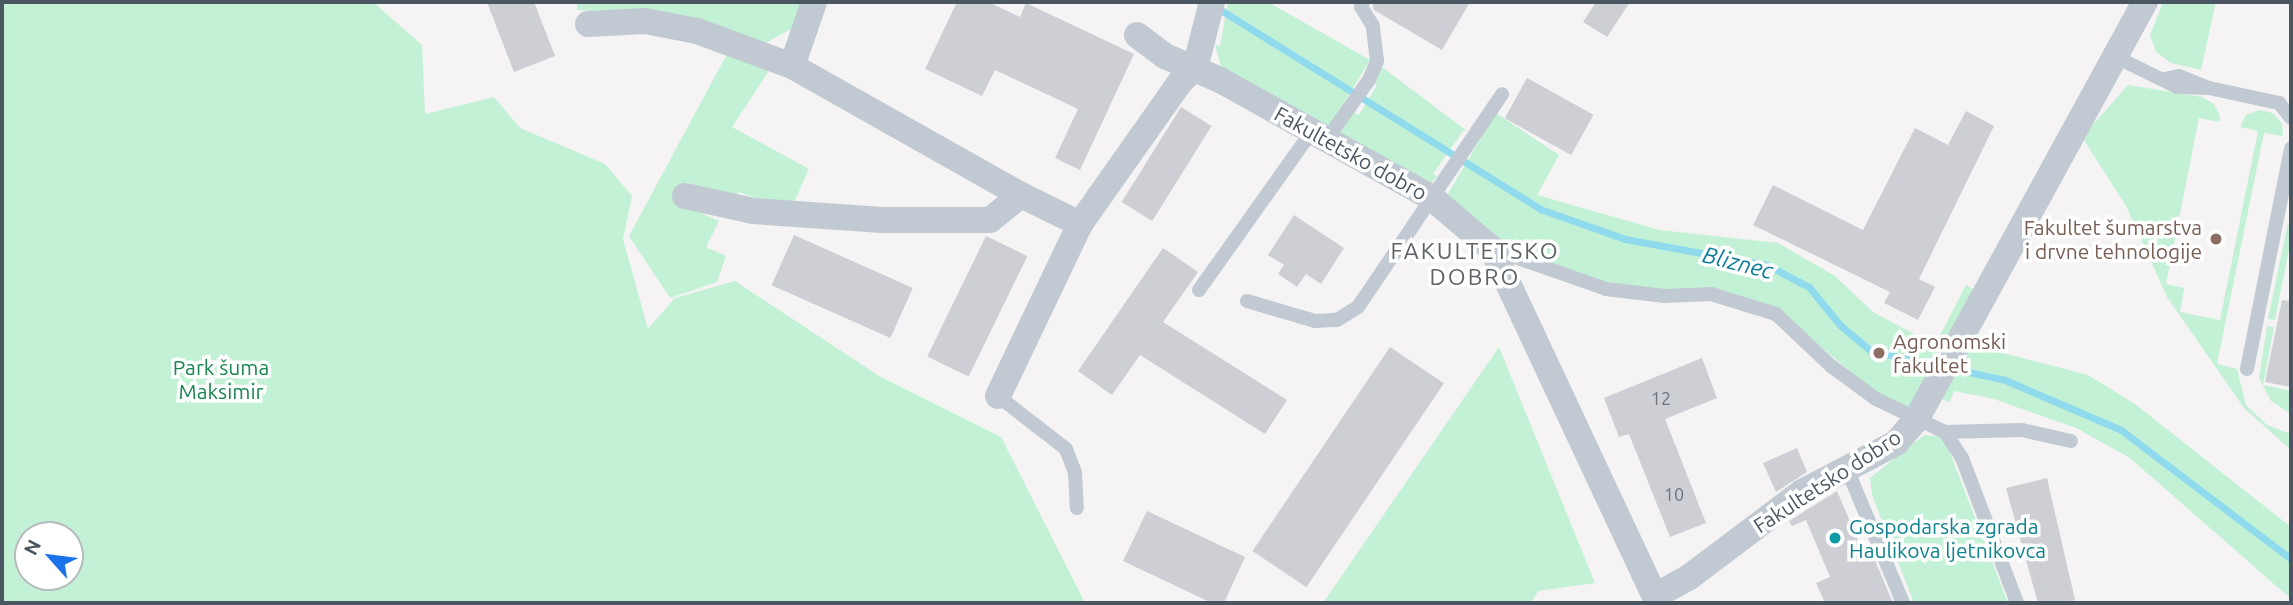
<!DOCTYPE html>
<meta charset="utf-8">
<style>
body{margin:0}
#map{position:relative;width:2293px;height:605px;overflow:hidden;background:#f5f3f3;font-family:Ubuntu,sans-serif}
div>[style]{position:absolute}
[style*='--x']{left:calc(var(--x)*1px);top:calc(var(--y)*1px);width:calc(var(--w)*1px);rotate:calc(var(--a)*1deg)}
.green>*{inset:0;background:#c3f1d5}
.stream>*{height:7px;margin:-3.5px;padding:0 3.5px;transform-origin:3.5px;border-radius:3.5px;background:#90daee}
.building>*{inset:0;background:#cdcfd5;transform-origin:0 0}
.lane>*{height:14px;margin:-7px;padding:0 7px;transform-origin:7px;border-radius:7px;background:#c1cad2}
.street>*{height:26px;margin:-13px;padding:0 13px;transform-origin:13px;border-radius:13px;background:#c1cad2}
.dots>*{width:19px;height:19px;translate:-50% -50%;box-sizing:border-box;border:4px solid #fff;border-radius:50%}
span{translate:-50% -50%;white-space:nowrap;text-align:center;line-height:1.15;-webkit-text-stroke:7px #fff;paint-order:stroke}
.number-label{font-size:18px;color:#6b747e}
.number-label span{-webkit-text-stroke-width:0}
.street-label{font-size:21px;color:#4a5661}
.education-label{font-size:21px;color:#785e54}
.right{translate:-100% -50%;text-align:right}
.left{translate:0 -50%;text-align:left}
.park-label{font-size:21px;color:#17864f}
.culture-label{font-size:21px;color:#0d838f}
.neighbourhood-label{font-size:23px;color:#5f6368;letter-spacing:2px}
.water-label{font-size:23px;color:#0c7c9b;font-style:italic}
.frame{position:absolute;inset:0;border:4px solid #4a5661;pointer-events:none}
.north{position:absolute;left:14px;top:521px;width:70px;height:70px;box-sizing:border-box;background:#fff;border:2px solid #b7bbc0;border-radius:50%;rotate:298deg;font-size:19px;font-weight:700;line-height:28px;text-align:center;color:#4a5661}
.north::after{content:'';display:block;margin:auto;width:24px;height:32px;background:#1a73e8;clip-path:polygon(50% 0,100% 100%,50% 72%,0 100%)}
</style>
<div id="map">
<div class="green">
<div style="clip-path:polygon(evenodd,2px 2px,373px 2px,422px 45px,425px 114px,494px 97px,520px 128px,605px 164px,632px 196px,623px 239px,648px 329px,675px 298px,735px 281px,879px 376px,1001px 437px,1085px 603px,2px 603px,2px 2px,28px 535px,70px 535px,70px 577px,28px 577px,28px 535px)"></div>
<div style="clip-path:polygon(577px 2px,811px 2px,810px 18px,766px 43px,669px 15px,577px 10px)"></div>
<div style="clip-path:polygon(1228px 2px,1268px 2px,1370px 60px,1328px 128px,1221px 67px,1215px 45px,1220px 46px)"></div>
<div style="clip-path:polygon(2163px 2px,2216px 2px,2201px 70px,2171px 63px,2156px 52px,2150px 35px)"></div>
<div style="clip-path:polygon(727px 54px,770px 69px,732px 127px,809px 169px,790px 211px,739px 192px,731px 204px,687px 182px,676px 202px,719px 221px,706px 247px,726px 256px,717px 282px,670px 298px,629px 236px)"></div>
<div style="clip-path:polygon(1382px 67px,1467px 131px,1463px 131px,1433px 174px,1437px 176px,1430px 185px,1340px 134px,1353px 112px,1359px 115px,1377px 85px,1373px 81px)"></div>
<div style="clip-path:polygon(2128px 85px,2202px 97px,2214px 104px,2220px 116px,2219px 122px,2199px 118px,2166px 284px,2184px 288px,2180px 312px,2220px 320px,2258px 131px,2240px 127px,2246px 115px,2259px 110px,2273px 113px,2282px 124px,2283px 136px,2264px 133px,2217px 364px,2237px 369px,2246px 405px,2267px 425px,2291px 434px,2291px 450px,2244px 408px,2167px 297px,2126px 206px,2082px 137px)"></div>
<div style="clip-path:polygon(1496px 113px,1559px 155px,1537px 195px,1660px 230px,1778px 243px,1835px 276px,1873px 312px,1935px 345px,1966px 285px,1978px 292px,1913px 410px,1873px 391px,1779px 311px,1625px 288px,1547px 266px,1499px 243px,1495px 234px,1446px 197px)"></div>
<div style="clip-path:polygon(2288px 222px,2291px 240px,2275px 320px,2268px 319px)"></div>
<div style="clip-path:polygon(2267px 326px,2274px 327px,2263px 385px,2291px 391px,2291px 414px,2271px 401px,2259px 378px)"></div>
<div style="clip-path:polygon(1969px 344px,2088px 375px,2135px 404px,2291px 527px,2291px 599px,2130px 458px,2076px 428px,1994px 399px,1954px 391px,1950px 402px,1940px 399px)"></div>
<div style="clip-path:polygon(1499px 347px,1595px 583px,1538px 591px,1531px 603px,1323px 603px)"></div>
<div style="clip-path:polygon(1924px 435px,1938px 436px,1947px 445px,2008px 603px,1914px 603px,1872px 495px,1870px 478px)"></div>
</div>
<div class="stream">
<div style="--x:1216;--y:7;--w:382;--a:31.9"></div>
<div style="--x:1540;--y:209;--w:90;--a:19.4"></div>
<div style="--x:1625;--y:239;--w:144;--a:10.4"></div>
<div style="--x:1767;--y:265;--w:47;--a:27.6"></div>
<div style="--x:1809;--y:287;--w:49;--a:50.8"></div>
<div style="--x:1840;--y:325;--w:40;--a:40"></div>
<div style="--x:1871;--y:351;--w:137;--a:12.2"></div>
<div style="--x:2005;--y:380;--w:126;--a:23.3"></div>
<div style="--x:2121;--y:430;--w:213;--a:37.2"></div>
</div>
<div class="building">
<div style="clip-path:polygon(487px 2px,534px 2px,555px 56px,514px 72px)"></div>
<div style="clip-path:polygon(957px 2px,988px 2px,1020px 17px,1026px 3px,1134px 54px,1080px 170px,1055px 158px,1078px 109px,995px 70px,982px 96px,925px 69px)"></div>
<div style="clip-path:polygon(1372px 2px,1470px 2px,1442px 50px,1374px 10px)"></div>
<div style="clip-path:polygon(1596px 2px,1630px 2px,1607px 37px,1583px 22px)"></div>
<div style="left:1527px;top:78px;width:76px;height:46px;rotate:29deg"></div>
<div style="left:1181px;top:107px;width:36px;height:112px;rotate:32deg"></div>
<div style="clip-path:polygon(1966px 111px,1994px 126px,1919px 279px,1935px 287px,1918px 320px,1884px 303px,1890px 292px,1753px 225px,1773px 185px,1863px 230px,1915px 128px,1948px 145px)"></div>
<div style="clip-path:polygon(1294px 215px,1344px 248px,1321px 284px,1306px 274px,1297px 287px,1278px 274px,1284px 265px,1268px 255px)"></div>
<div style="left:794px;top:235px;width:130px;height:55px;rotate:24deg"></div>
<div style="left:986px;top:236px;width:46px;height:134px;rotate:26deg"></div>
<div style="clip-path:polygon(1163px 248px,1198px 272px,1163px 322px,1287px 400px,1265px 434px,1140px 355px,1112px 395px,1078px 371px)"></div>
<div style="clip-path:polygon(2282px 300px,2291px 301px,2291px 387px,2265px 382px)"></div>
<div style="left:1390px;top:347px;width:65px;height:246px;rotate:34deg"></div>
<div style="clip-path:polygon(1702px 358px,1717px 398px,1665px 419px,1706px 523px,1670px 537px,1629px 434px,1619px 437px,1604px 398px)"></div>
<div style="clip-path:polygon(1797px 448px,1807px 472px,1776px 492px,1763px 463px)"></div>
<div style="clip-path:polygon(2047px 478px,2075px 600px,2064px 603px,2038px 603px,2006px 488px)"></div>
<div style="clip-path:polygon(1837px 491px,1864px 554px,1871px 551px,1893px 603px,1825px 603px,1816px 583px,1830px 577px,1806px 520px,1792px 526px,1789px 521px)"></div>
<div style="clip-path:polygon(1147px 511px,1245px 557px,1224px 603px,1212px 603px,1123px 561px)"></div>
</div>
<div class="lane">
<div style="--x:2116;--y:57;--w:68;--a:26.2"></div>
<div style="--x:2177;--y:87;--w:32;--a:2"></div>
<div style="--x:2209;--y:88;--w:72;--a:12.1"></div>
<div style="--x:2279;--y:103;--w:19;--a:51"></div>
<div style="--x:2164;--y:79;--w:15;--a:-11"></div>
<div style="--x:2179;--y:76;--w:32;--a:22"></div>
<div style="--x:1327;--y:139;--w:72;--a:-54.6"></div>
<div style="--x:1369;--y:80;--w:21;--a:-67"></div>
<div style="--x:1377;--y:61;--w:35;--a:-97"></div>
<div style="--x:1373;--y:26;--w:22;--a:-122"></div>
<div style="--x:1361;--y:7;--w:5;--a:-68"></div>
<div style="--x:1492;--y:249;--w:121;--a:19.3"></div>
<div style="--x:1606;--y:289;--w:59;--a:6.8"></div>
<div style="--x:1665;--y:296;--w:46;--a:-2.5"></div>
<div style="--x:1711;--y:294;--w:68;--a:17.1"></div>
<div style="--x:1776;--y:314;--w:76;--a:43.4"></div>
<div style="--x:1831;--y:366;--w:56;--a:36.3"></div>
<div style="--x:1876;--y:399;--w:76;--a:25.6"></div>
<div style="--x:1945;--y:432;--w:31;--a:57"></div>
<div style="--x:1962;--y:458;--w:155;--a:69.2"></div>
<div style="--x:1199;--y:290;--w:195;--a:-54.6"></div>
<div style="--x:1247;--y:301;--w:71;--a:16.4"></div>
<div style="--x:1315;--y:321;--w:22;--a:-3"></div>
<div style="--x:1337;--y:320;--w:25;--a:-32"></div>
<div style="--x:1358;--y:307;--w:257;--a:-55.9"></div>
<div style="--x:2247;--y:369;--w:225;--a:-78.7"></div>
<div style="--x:998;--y:396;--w:86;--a:37.9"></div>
<div style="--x:1066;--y:449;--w:26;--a:69"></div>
<div style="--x:1075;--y:473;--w:35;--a:87"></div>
<div style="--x:1945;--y:432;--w:77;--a:-1.5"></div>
<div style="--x:2022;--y:430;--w:50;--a:12.7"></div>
<div style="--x:1847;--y:469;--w:145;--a:67.3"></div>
</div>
<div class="street">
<div style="--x:588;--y:24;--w:57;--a:-3"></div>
<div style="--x:645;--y:21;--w:53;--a:10.9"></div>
<div style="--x:697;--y:31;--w:101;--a:20.2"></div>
<div style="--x:792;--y:66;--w:263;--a:29.4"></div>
<div style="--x:1137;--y:35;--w:35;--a:37"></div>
<div style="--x:1165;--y:56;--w:60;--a:23.6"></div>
<div style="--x:1220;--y:80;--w:243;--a:29.1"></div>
<div style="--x:1432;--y:198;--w:79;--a:40.4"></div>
<div style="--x:1492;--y:249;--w:391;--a:64.9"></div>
<div style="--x:792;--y:66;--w:68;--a:-71"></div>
<div style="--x:685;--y:196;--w:70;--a:12.4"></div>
<div style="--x:753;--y:211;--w:129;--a:4"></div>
<div style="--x:882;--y:220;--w:108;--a:0"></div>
<div style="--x:990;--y:220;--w:40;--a:-39"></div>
<div style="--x:1021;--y:195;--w:66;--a:26.2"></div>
<div style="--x:998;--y:396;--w:191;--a:-64.5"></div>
<div style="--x:1080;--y:224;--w:174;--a:-54.8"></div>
<div style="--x:1180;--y:82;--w:21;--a:-43"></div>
<div style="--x:1195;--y:68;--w:68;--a:-75.6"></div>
<div style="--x:1655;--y:596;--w:38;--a:-29"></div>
<div style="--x:1688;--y:578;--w:143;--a:-37"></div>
<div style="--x:1802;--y:492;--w:106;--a:-27.5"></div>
<div style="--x:1896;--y:443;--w:30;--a:-49"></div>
<div style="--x:1916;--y:420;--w:477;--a:-61.3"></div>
</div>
<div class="dots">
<div style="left:2216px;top:239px;background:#8d6e63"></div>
<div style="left:1879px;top:353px;background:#8d6e63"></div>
<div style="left:1835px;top:538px;background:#0f9aa8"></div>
</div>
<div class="number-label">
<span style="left:1661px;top:398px">12</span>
<span style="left:1674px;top:494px">10</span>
</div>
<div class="street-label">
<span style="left:1351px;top:153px;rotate:29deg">Fakultetsko dobro</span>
<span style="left:1827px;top:481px;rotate:-33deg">Fakultetsko dobro</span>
</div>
<div class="education-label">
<span class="right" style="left:2202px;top:239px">Fakultet šumarstva<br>i drvne tehnologije</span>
<span class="left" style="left:1893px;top:353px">Agronomski<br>fakultet</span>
</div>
<div class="park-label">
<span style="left:221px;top:379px">Park šuma<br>Maksimir</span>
</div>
<div class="culture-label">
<span class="left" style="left:1849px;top:538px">Gospodarska zgrada<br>Haulikova ljetnikovca</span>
</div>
<div class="neighbourhood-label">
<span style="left:1475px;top:264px">FAKULTETSKO<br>DOBRO</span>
</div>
<div class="water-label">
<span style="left:1738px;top:263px;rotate:14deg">Bliznec</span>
</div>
<div class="frame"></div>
<div class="north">N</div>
</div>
